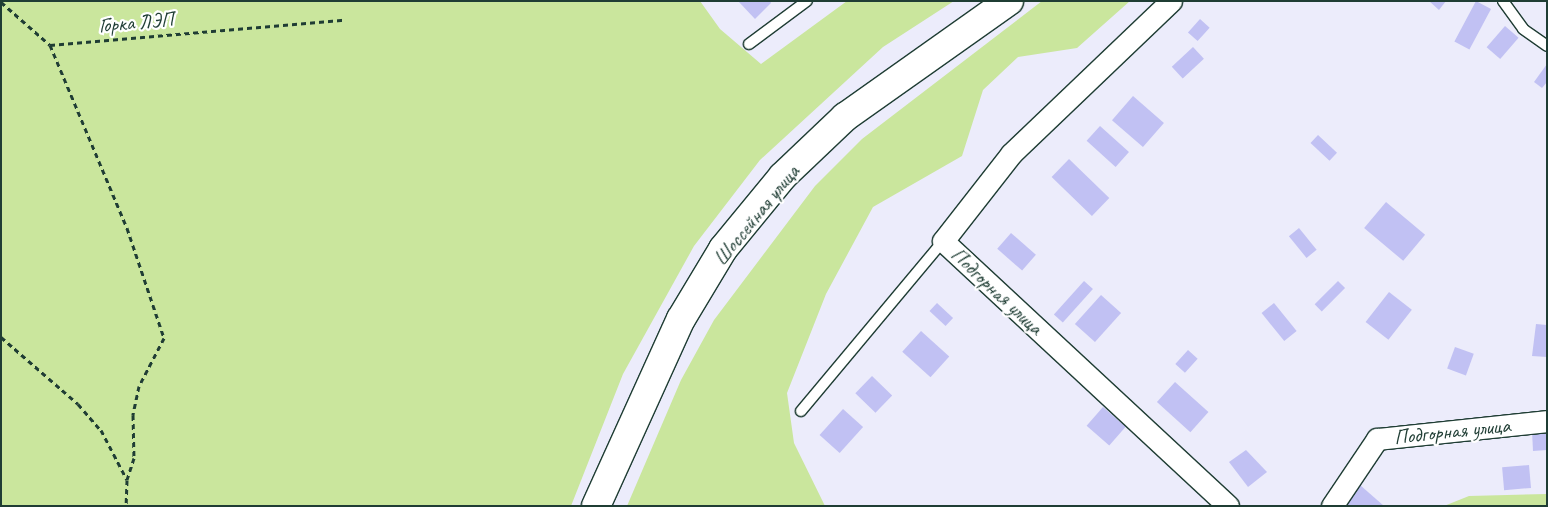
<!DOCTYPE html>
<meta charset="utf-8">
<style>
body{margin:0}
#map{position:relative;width:1548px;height:507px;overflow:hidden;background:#ececfb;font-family:Caveat,sans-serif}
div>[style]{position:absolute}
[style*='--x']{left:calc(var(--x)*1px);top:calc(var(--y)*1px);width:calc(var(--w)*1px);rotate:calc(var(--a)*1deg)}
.green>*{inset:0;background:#cae69d}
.building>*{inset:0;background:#c1c1f3;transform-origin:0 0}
.path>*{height:3px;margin-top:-1.5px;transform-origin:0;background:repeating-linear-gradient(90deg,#1f3d34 0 5px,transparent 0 9px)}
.roads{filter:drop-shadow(1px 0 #1f3d34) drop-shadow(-1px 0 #1f3d34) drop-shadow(0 1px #1f3d34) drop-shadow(0 -1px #1f3d34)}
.service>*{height:10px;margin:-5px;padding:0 5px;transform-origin:5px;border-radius:5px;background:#fff}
.minor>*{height:21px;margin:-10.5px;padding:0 10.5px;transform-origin:10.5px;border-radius:10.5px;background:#fff}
.primary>*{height:28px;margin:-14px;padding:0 14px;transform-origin:14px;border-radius:14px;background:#fff}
span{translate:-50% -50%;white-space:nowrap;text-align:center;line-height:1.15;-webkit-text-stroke:4.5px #fff;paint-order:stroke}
.street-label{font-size:21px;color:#1f3d34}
.frame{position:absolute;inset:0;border:2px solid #1f3d34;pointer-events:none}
</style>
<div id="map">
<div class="green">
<div style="clip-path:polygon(1px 1px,700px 1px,720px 29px,761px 64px,847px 1px,954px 1px,883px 47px,760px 160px,694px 246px,623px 374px,571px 506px,1px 506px)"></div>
<div style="clip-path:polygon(1042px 1px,1130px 1px,1077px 48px,1018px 57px,983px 90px,962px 156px,873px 207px,826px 294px,787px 393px,794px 443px,825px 506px,627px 506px,681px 380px,714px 320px,815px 186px,862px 139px)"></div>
<div style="clip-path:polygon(1547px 494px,1547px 506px,1444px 506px,1469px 496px)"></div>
</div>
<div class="building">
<div style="clip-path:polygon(738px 1px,770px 1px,771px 3px,755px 19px)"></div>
<div style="clip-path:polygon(1429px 1px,1446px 1px,1439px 10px)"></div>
<div style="left:1476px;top:1px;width:17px;height:46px;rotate:28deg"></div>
<div style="left:1200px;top:19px;width:13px;height:18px;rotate:42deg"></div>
<div style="left:1505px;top:26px;width:18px;height:28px;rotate:41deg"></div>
<div style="left:1193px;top:47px;width:16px;height:29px;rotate:47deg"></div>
<div style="clip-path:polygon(1547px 64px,1547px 82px,1542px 88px,1534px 82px)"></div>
<div style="left:1133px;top:96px;width:41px;height:32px;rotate:41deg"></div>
<div style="left:1100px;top:126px;width:39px;height:20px;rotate:42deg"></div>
<div style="left:1318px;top:135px;width:26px;height:11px;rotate:43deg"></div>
<div style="left:1069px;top:159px;width:56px;height:25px;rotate:44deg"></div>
<div style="left:1386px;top:202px;width:51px;height:34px;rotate:40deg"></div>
<div style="left:1299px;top:228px;width:28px;height:13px;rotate:51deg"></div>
<div style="left:1011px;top:233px;width:33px;height:21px;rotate:41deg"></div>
<div style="left:1084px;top:281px;width:12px;height:45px;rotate:42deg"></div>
<div style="left:1338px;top:281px;width:10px;height:33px;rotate:45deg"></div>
<div style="left:1389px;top:292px;width:29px;height:38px;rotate:38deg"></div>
<div style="left:1101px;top:295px;width:27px;height:39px;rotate:42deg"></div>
<div style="left:937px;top:303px;width:22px;height:11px;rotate:43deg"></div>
<div style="left:1274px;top:303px;width:36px;height:16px;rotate:51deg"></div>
<div style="clip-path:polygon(1536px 324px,1547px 325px,1547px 357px,1532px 356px)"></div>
<div style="left:921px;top:331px;width:38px;height:28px;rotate:42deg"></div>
<div style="left:1455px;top:347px;width:20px;height:23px;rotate:20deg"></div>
<div style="left:1188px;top:350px;width:13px;height:19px;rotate:42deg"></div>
<div style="left:872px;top:376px;width:28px;height:24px;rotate:44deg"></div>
<div style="left:1175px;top:382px;width:45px;height:27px;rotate:42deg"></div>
<div style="left:1103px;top:407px;width:30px;height:25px;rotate:41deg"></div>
<div style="left:843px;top:409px;width:27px;height:35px;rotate:42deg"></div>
<div style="clip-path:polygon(1547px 429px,1547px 450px,1533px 451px,1532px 431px)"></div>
<div style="clip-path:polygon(1246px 450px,1267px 472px,1248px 487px,1229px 462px)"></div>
<div style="left:1529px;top:465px;width:23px;height:27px;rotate:85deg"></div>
<div style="clip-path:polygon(1360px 485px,1384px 506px,1341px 506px)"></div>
</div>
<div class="path">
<div style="--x:1;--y:2;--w:65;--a:41.3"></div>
<div style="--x:50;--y:45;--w:199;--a:67.2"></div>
<div style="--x:127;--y:228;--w:116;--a:71.4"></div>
<div style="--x:164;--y:338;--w:54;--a:117.5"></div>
<div style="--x:139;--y:386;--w:30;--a:102"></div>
<div style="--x:133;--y:415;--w:43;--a:88.7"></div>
<div style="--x:134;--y:458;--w:23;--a:108"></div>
<div style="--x:50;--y:45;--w:295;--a:-4.9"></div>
<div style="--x:1;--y:337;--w:102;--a:41"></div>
<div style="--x:78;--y:404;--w:35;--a:49"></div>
<div style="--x:101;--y:430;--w:56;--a:62.5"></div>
<div style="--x:127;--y:480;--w:26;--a:92"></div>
</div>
<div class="roads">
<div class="service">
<div style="--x:1503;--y:1;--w:34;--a:54"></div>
<div style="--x:1523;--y:29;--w:29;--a:35"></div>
<div style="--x:749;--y:44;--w:72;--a:-36.6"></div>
<div style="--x:801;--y:411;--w:222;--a:-50.1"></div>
</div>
<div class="minor">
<div style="--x:1171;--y:1;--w:221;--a:136.3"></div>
<div style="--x:1011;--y:154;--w:110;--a:128"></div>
<div style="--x:943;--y:241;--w:389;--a:42.9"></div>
<div style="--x:1332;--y:506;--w:81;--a:-56.1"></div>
<div style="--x:1377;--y:439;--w:171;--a:-6"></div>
</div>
<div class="primary">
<div style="--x:596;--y:506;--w:205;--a:-65.6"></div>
<div style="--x:681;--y:319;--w:82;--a:-59"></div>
<div style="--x:723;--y:249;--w:94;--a:-50.6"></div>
<div style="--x:783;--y:176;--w:86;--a:-43.6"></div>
<div style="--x:845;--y:117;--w:201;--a:-35.3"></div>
</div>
</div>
<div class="street-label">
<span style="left:136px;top:22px;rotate:-5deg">Горка ЛЭП</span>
<span style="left:756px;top:215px;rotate:-51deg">Шоссейная улица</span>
<span style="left:997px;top:291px;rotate:43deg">Подгорная улица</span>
<span style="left:1452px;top:431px;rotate:-6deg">Подгорная улица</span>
</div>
<div class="frame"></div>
</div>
